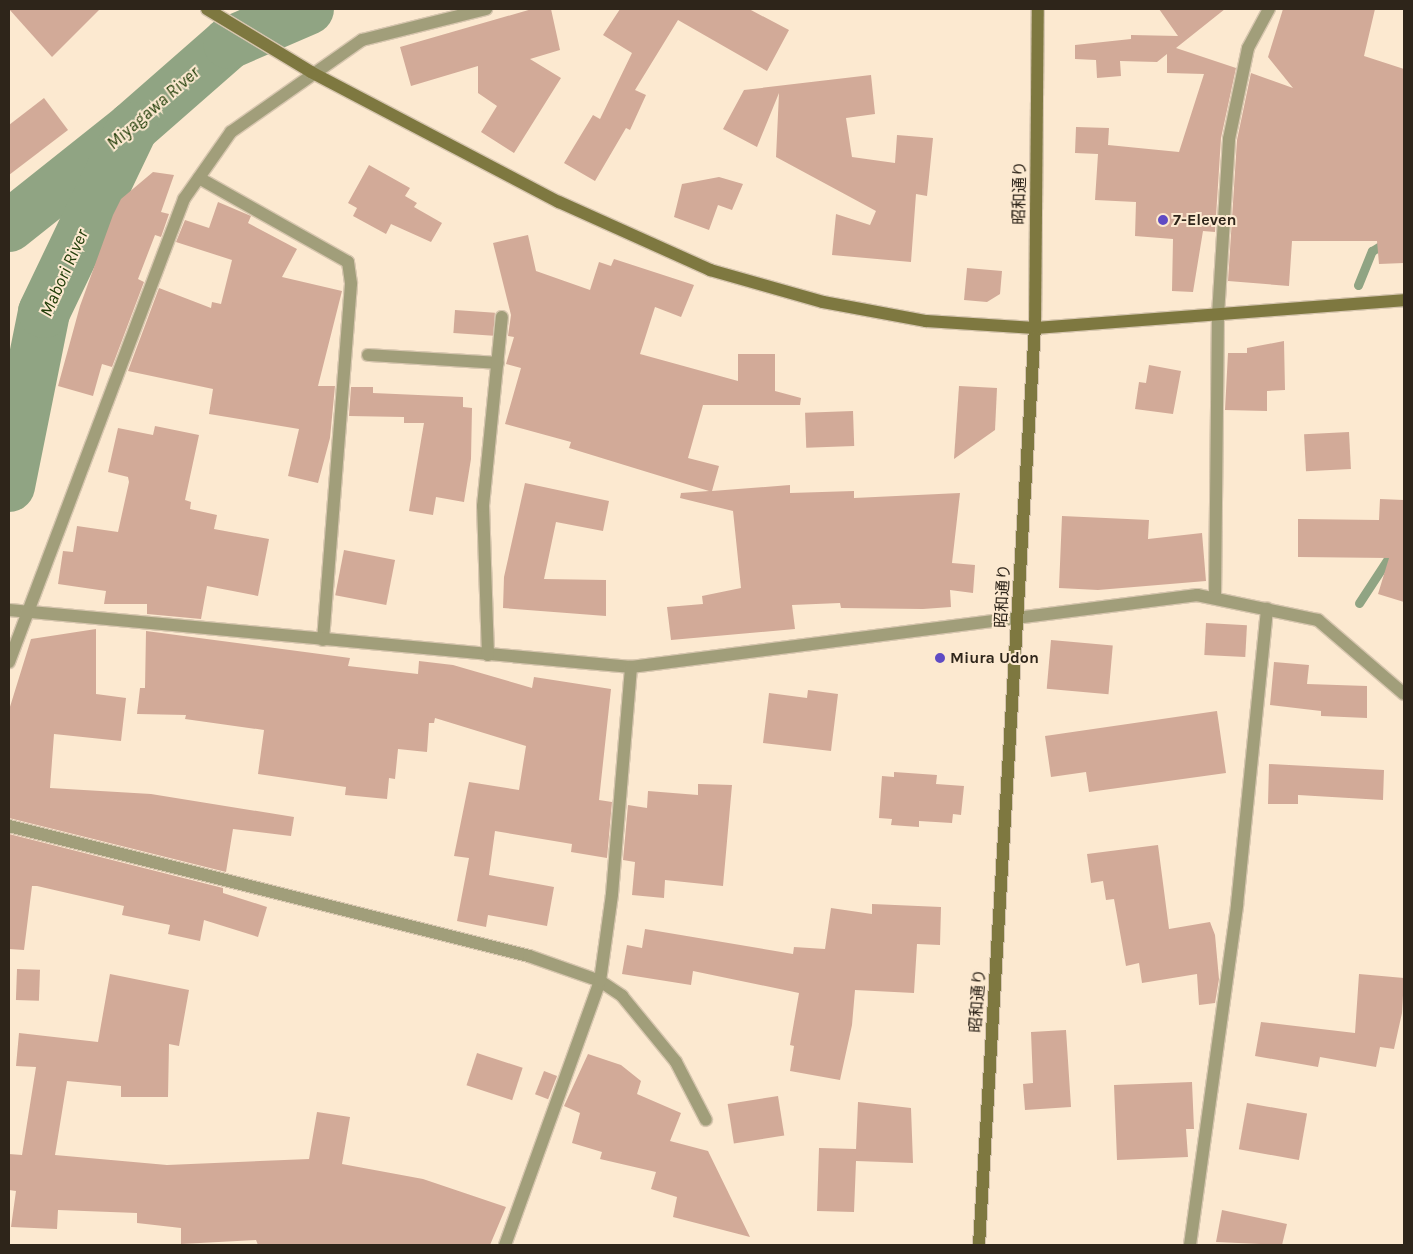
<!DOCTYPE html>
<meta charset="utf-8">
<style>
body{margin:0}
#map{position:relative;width:1413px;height:1254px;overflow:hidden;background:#fce9d0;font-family:Karla,"Noto Sans JP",sans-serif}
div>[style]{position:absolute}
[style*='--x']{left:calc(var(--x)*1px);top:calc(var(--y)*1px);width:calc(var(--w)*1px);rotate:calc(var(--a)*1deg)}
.stream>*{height:9px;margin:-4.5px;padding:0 4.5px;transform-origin:4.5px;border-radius:4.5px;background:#90a483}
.river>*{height:52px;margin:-26px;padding:0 26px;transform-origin:26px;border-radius:26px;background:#90a483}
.building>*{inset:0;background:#d2aa98;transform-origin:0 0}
.roads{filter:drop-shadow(1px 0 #d7c6af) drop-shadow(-1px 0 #d7c6af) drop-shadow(0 1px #d7c6af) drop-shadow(0 -1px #d7c6af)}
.lane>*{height:12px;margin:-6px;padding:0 6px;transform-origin:6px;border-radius:6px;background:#a19e7a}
.street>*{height:12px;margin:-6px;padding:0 6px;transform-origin:6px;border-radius:6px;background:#a19e7a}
.secondary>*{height:12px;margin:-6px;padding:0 6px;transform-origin:6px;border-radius:6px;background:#7e7840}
.dots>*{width:14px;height:14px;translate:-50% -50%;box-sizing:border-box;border:2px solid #fce9d0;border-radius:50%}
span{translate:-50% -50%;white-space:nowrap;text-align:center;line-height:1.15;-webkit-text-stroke:4px #fce9d0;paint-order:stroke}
.street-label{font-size:16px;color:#2e251a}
.poi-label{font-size:16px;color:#2e251a;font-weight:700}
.left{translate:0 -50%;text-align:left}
.water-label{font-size:18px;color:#213d08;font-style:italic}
.frame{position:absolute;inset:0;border:10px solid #2e251a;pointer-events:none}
</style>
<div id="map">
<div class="stream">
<div style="--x:1358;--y:285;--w:37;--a:-68"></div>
<div style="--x:1372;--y:251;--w:38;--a:-32"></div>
<div style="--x:1359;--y:603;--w:66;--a:-56.8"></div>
<div style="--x:1395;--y:548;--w:9;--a:-13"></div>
</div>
<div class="river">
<div style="--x:9;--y:226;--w:157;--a:-38.5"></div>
<div style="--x:132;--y:128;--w:129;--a:-41.2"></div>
<div style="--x:229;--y:43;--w:86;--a:-23.3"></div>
<div style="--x:9;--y:486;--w:177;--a:-78.6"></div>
<div style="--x:44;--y:312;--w:204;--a:-64.4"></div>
</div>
<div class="building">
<div style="clip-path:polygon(9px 9px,100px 9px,52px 57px)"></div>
<div style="clip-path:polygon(532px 9px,551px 9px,560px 50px,530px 59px,561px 78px,514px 153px,481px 132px,497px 106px,478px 93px,478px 66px,411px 86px,400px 47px)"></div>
<div style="clip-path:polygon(620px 9px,749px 9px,789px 30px,767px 71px,678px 20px,635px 90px,646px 95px,630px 130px,626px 128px,595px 181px,564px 163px,593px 115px,600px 119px,632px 53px,603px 35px)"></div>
<div style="clip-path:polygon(1159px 9px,1225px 9px,1176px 48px,1236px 68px,1221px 138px,1215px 232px,1203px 231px,1193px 292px,1172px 291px,1173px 239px,1135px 236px,1136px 202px,1095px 200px,1098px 154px,1075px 153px,1076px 127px,1109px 128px,1108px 145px,1179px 152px,1204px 74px,1167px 73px,1167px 54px,1157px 62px,1120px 61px,1121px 76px,1097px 78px,1096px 60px,1075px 59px,1075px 45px,1131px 39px,1131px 35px,1178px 36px)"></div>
<div style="clip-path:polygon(1283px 9px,1375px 9px,1364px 56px,1404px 69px,1404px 263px,1379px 264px,1377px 241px,1292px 241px,1289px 286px,1228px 281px,1237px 140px,1251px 73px,1293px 88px,1268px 57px)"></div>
<div style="clip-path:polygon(871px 75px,875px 114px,846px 118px,852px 157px,895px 163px,897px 135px,933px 138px,927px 196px,916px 194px,911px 262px,832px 255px,836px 214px,870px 225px,876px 211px,776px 157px,779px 93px,757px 147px,723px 129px,744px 90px)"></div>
<div style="clip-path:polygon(44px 98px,68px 130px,9px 175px,9px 125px)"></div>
<div style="clip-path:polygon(369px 165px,410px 188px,405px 196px,417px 203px,414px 207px,442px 223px,431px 242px,391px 224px,386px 234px,353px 216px,357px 208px,348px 203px)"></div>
<div style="clip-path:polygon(153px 172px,174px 175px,161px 212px,169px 214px,161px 237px,155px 235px,138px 279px,144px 282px,112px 367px,102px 364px,93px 396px,58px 386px,80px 306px,113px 215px,121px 199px)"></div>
<div style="clip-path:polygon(719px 177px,743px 184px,732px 210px,718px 205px,709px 230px,674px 217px,682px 184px)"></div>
<div style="clip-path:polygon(218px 202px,251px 216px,248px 223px,297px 249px,282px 277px,342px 291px,318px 386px,335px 386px,330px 438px,318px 483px,288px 476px,299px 429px,209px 414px,213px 389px,128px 371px,159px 288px,211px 308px,212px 302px,221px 304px,232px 260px,176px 242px,185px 220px,209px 228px)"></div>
<div style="clip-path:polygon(528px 235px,536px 271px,590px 290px,599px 262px,611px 266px,614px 259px,694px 285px,681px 317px,655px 307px,640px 354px,738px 381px,738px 354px,775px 354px,775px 391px,801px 398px,800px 405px,703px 405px,688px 458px,719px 466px,712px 491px,790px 485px,790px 493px,854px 491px,854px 498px,960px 493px,952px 563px,975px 565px,973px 593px,950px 590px,951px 607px,923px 609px,841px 608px,840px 603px,792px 605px,795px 629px,671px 640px,667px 607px,703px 604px,702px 596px,741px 588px,733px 511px,680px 498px,681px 493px,709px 491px,569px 448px,571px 442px,505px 424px,521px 368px,506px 364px,514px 337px,508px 336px,511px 315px,493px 243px)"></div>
<div style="clip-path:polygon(967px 268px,1002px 271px,1000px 294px,987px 302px,964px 300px)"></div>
<div style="left:455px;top:310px;width:40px;height:23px;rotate:4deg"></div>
<div style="clip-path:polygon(1284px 341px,1285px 390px,1267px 391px,1267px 411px,1225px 410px,1228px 353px,1247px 353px,1247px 348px)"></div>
<div style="clip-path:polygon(1149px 365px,1181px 371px,1173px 414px,1135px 409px,1139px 382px,1146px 383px)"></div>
<div style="clip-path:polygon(959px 386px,997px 388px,995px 430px,954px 459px)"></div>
<div style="clip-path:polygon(351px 387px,373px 387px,373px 393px,463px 397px,463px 407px,472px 408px,471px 459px,464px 502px,436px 497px,433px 515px,409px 511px,424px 423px,404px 423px,404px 417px,349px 416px)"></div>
<div style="left:853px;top:411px;width:35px;height:48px;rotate:88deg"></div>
<div style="clip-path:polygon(155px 426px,199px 435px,185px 500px,191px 502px,190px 509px,217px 515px,214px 529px,269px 539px,258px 596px,207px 586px,201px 619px,147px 614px,147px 604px,104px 604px,106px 591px,58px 584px,63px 551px,73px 552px,77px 526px,118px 532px,129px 482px,128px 477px,108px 472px,118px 428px,153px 435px)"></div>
<div style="left:1349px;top:432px;width:37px;height:45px;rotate:87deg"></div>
<div style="clip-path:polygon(525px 483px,609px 501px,603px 531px,556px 522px,544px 579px,606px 580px,606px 616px,503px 608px,504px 577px)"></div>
<div style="clip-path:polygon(1380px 499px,1404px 500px,1404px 602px,1378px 594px,1389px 558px,1298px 557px,1298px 519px,1379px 520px)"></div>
<div style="clip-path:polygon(1062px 516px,1149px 520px,1148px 539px,1202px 533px,1206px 581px,1098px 590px,1059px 588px)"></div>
<div style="left:344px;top:550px;width:52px;height:46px;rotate:11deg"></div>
<div style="left:1206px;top:623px;width:41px;height:32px;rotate:3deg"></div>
<div style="clip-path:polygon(96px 629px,96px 694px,126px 698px,121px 741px,54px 734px,50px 788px,151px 794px,294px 817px,291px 836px,233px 829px,226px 872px,9px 818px,9px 710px,31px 639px)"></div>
<div style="clip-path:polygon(146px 631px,350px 658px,348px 666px,418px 674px,419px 661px,453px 665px,532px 688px,534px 677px,611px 689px,599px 800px,612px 802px,607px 858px,571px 852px,572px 844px,495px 831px,489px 875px,554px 887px,547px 926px,488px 915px,486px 927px,457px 921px,469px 858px,454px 856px,469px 782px,519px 790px,526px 746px,435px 718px,434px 723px,429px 723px,427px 752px,398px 749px,395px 779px,389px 778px,387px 799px,345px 795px,346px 787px,258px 774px,264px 730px,185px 719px,186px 715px,137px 714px,140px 688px,145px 688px)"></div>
<div style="left:1051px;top:640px;width:62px;height:49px;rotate:5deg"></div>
<div style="clip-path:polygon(1274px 662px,1309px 665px,1307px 684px,1367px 686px,1367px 718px,1321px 716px,1321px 711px,1270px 705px)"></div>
<div style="clip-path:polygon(808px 690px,838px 694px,831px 751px,763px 743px,769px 693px,807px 698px)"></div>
<div style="clip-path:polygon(1217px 711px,1226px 773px,1089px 792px,1086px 772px,1051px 777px,1045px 736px)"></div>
<div style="clip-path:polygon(1269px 764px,1384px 770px,1383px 800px,1298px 795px,1298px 804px,1268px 804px)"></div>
<div style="clip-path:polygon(894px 772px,937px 775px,936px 784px,964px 786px,961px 815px,953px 814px,952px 823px,919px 821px,919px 827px,891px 825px,892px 819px,879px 818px,882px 776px,894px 777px)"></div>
<div style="clip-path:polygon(698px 784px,732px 785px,723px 886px,665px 880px,664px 898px,632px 895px,635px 862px,623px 860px,628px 805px,647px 808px,648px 791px,698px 795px)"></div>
<div style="clip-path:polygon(9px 834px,223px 888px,223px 893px,267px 907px,258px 937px,204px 920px,200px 941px,168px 934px,170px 925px,122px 915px,124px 906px,37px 886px,32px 886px,24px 950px,9px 949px)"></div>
<div style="clip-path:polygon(1158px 845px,1169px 929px,1210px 922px,1215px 935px,1219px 979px,1215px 1003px,1199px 1005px,1197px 974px,1142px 983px,1139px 963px,1126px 966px,1114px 899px,1106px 900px,1103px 881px,1091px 883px,1087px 854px)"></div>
<div style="clip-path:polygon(872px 904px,941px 907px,940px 945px,917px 944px,914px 993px,855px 990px,852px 1025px,840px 1080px,790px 1071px,794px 1046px,790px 1045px,799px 993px,693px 971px,691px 985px,622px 974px,627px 945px,642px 948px,645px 929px,793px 954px,794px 947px,825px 949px,831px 908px,872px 914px)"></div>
<div style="left:17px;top:969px;width:23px;height:31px;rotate:2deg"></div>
<div style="clip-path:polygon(110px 974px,189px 990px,179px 1046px,169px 1044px,168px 1097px,121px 1097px,121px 1086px,67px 1081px,55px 1155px,167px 1165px,309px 1159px,317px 1112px,350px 1117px,342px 1164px,423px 1179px,506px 1207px,490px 1245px,258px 1245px,256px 1240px,181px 1244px,181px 1228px,137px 1223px,137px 1213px,58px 1210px,57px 1229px,11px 1227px,16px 1191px,9px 1190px,9px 1154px,22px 1155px,36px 1067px,16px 1066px,19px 1033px,98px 1042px)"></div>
<div style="clip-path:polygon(1359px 974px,1404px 978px,1402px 1013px,1394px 1049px,1380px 1047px,1376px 1067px,1320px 1057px,1318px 1067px,1255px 1056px,1261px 1022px,1355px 1033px)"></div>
<div style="clip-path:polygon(1066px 1030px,1071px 1107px,1025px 1110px,1023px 1084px,1033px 1083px,1031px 1032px)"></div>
<div style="left:477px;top:1053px;width:48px;height:34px;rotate:18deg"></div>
<div style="clip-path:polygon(588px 1054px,621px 1065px,641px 1081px,637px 1094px,681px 1113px,670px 1141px,708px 1151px,750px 1237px,673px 1217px,677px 1197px,651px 1189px,656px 1172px,600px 1159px,602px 1152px,572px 1143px,580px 1113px,564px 1106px)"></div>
<div style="left:544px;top:1071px;width:14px;height:25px;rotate:21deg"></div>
<div style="clip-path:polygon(1192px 1082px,1194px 1129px,1186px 1129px,1188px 1157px,1117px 1160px,1114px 1085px)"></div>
<div style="left:778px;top:1096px;width:40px;height:51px;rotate:81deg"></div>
<div style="clip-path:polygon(858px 1102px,911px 1108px,913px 1163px,856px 1161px,854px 1212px,817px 1211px,819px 1148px,856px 1149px)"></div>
<div style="left:1247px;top:1103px;width:61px;height:47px;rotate:10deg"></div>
<div style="clip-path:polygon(1222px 1210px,1287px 1224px,1282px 1245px,1216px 1242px)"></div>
</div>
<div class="roads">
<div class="lane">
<div style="--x:368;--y:355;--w:130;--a:3.5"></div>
</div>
<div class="street">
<div style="--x:199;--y:178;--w:171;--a:29.4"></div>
<div style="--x:348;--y:262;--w:22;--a:82"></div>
<div style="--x:351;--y:284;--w:357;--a:94.5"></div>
<div style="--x:1215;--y:598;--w:283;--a:-89.4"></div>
<div style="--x:1218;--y:315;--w:176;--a:-86.4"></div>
<div style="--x:1229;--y:139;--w:93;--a:-78.2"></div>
<div style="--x:1248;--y:48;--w:44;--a:-61.7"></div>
<div style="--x:9;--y:610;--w:625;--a:5.24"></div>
<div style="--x:631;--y:667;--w:571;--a:-7.25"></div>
<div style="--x:1197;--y:595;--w:124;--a:11.7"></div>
<div style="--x:1318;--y:620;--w:113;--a:40.7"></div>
<div style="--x:488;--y:655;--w:149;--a:-91.9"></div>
<div style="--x:483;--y:506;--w:190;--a:-84.3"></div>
<div style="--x:9;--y:662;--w:495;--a:-69.3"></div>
<div style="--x:184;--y:199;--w:82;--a:-55"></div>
<div style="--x:231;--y:132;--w:160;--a:-35.1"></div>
<div style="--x:362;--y:40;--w:128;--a:-14"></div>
<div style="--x:9;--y:826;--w:536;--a:14.04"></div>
<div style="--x:529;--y:956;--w:75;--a:19.4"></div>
<div style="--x:600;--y:981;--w:27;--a:34"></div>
<div style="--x:622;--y:996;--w:85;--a:50.7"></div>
<div style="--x:676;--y:1062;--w:65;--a:62.7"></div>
<div style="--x:505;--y:1245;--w:281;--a:-70.2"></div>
<div style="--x:600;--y:981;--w:88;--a:-82.1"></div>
<div style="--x:612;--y:894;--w:228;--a:-85.2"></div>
<div style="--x:1190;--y:1245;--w:343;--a:-82.1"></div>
<div style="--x:1237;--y:905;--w:298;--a:-84.2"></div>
</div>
<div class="secondary">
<div style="--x:207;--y:9;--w:122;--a:31.2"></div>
<div style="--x:311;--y:72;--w:280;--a:27.7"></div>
<div style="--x:559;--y:202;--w:166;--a:24.2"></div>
<div style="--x:710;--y:270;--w:117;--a:15.8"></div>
<div style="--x:823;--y:302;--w:105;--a:10.5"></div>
<div style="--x:926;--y:321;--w:109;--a:3.7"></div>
<div style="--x:1035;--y:328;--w:370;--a:-4.3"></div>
<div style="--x:979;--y:1245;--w:919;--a:-86.51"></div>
<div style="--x:1035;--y:328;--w:319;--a:-89.5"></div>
</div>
</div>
<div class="dots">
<div style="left:1163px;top:220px;background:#5f4bc4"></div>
<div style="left:940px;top:658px;background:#5f4bc4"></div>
</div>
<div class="street-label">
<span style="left:1020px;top:193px;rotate:-89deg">昭和通り</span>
<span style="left:1003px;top:596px;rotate:-87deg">昭和通り</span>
<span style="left:978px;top:1001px;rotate:-86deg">昭和通り</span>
</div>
<div class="poi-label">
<span class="left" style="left:1173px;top:220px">7-Eleven</span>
<span class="left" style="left:950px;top:658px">Miura Udon</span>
</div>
<div class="water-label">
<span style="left:153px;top:108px;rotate:-41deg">Miyagawa River</span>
<span style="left:64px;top:273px;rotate:-66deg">Mabori River</span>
</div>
<div class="frame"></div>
</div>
